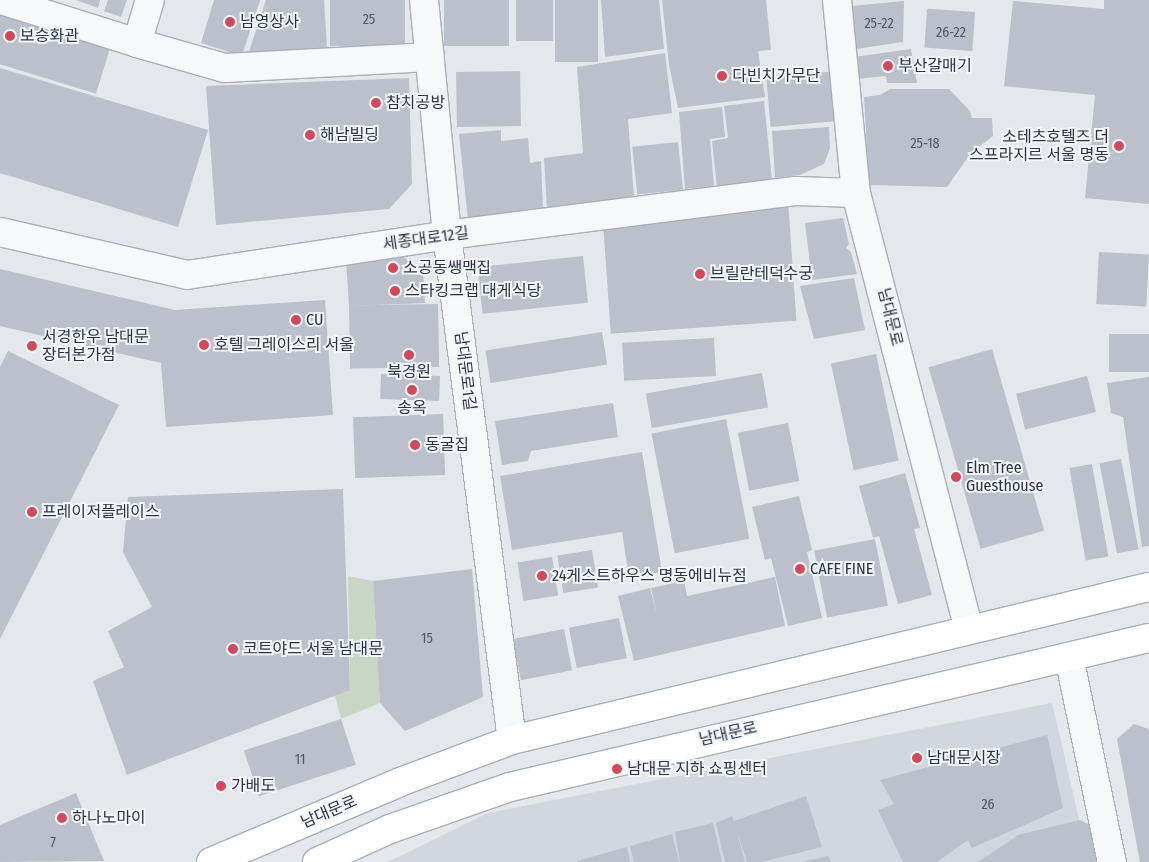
<!DOCTYPE html>
<meta charset="utf-8">
<style>
body{margin:0}
#map{position:relative;width:1149px;height:862px;overflow:hidden;background:#e4e7ec;font-family:"Fira Sans Condensed","Noto Sans KR",sans-serif}
div>[style]{position:absolute}
[style*='--x']{left:calc(var(--x)*1px);top:calc(var(--y)*1px);width:calc(var(--w)*1px);rotate:calc(var(--a)*1deg)}
.built>*{inset:0;background:#d2d6de}
.green>*{inset:0;background:#c9d6c5}
.building>*{inset:0;background:#bbc0ca;transform-origin:0 0}
.roads{filter:drop-shadow(1px 0 #a9aeb7) drop-shadow(-1px 0 #a9aeb7) drop-shadow(0 1px #a9aeb7) drop-shadow(0 -1px #a9aeb7)}
.minor>*{height:28px;margin:-14px;padding:0 14px;transform-origin:14px;border-radius:14px;background:#f7f8fa}
.major>*{height:28px;margin:-14px;padding:0 14px;transform-origin:14px;border-radius:14px;background:#fff}
.dots>*{width:14px;height:14px;translate:-50% -50%;box-sizing:border-box;border:2px solid #f4f6f9;border-radius:50%}
span{translate:-50% -50%;white-space:nowrap;text-align:center;line-height:1.15;-webkit-text-stroke:4px #f4f6f9;paint-order:stroke}
.number-label{font-size:14px;color:#4f5766}
.number-label span{-webkit-text-stroke-width:0}
.poi-label{font-size:16px;color:#2b3445}
.left{translate:0 -50%;text-align:left}
.right{translate:-100% -50%;text-align:right}
.street-label{font-size:16px;color:#2b3445}
</style>
<div id="map">
<div class="built">
<div style="clip-path:polygon(1052px 703px,1089px 862px,388px 862px,488px 813px)"></div>
</div>
<div class="green">
<div style="clip-path:polygon(348px 576px,373px 581px,380px 703px,341px 719px,335px 695px,350px 690px)"></div>
</div>
<div class="building">
<div style="clip-path:polygon(76px 0,100px 0,98px 8px)"></div>
<div style="clip-path:polygon(108px 0,127px 0,121px 17px,104px 11px)"></div>
<div style="clip-path:polygon(214px 0,260px 0,242px 56px,201px 43px)"></div>
<div style="clip-path:polygon(266px 0,324px 0,327px 48px,248px 55px)"></div>
<div style="left:330px;top:0;width:75px;height:46px"></div>
<div style="left:444px;top:0;width:65px;height:46px"></div>
<div style="left:516px;top:0;width:37px;height:41px"></div>
<div style="left:555px;top:0;width:43px;height:62px"></div>
<div style="clip-path:polygon(601px 0,659px 0,664px 49px,605px 57px)"></div>
<div style="clip-path:polygon(662px 0,766px 0,771px 50px,758px 51px,765px 97px,678px 108px,669px 65px)"></div>
<div style="clip-path:polygon(1104px 0,1149px 0,1149px 204px,1085px 198px,1095px 95px,1004px 86px,1013px 1px,1104px 9px)"></div>
<div style="clip-path:polygon(904px 1px,903px 42px,856px 49px,852px 6px)"></div>
<div style="left:0;top:11px;width:116px;height:51px;rotate:17deg"></div>
<div style="left:975px;top:12px;width:39px;height:48px;rotate:94deg"></div>
<div style="clip-path:polygon(911px 49px,917px 83px,887px 83px,886px 76px,856px 79px,854px 57px)"></div>
<div style="clip-path:polygon(665px 53px,672px 113px,628px 119px,634px 197px,547px 209px,544px 158px,583px 153px,577px 67px)"></div>
<div style="clip-path:polygon(0 68px,208px 130px,178px 227px,0 173px)"></div>
<div style="left:520px;top:71px;width:55px;height:64px;rotate:89deg"></div>
<div style="left:837px;top:71px;width:50px;height:71px;rotate:85deg"></div>
<div style="clip-path:polygon(409px 78px,412px 184px,389px 209px,216px 225px,206px 86px)"></div>
<div style="clip-path:polygon(890px 89px,949px 89px,970px 111px,972px 118px,992px 118px,993px 136px,971px 153px,947px 187px,869px 185px,864px 97px,880px 95px)"></div>
<div style="clip-path:polygon(764px 101px,772px 180px,717px 188px,712px 141px,728px 138px,724px 106px)"></div>
<div style="clip-path:polygon(722px 107px,725px 137px,710px 139px,714px 186px,685px 189px,679px 112px)"></div>
<div style="clip-path:polygon(829px 127px,830px 148px,824px 164px,800px 175px,775px 178px,772px 131px)"></div>
<div style="clip-path:polygon(501px 130px,501px 141px,528px 138px,530px 163px,541px 161px,543px 209px,468px 220px,459px 134px)"></div>
<div style="left:678px;top:142px;width:48px;height:46px;rotate:84deg"></div>
<div style="left:788px;top:201px;width:120px;height:186px;rotate:86deg"></div>
<div style="clip-path:polygon(843px 218px,849px 244px,846px 248px,851px 252px,857px 274px,812px 280px,805px 223px)"></div>
<div style="clip-path:polygon(395px 249px,423px 274px,425px 303px,349px 306px,346px 259px)"></div>
<div style="left:1099px;top:252px;width:50px;height:52px;rotate:3deg"></div>
<div style="left:583px;top:256px;width:47px;height:106px;rotate:84deg"></div>
<div style="clip-path:polygon(0 269px,175px 310px,325px 300px,333px 415px,166px 427px,161px 363px,0 326px)"></div>
<div style="clip-path:polygon(854px 278px,865px 330px,814px 339px,800px 286px)"></div>
<div style="left:438px;top:304px;width:63px;height:89px;rotate:89deg"></div>
<div style="left:602px;top:332px;width:33px;height:118px;rotate:81deg"></div>
<div style="left:1149px;top:334px;width:38px;height:40px;rotate:90deg"></div>
<div style="left:714px;top:338px;width:38px;height:92px;rotate:87deg"></div>
<div style="left:992px;top:349px;width:189px;height:66px;rotate:74deg"></div>
<div style="clip-path:polygon(8px 351px,119px 405px,0 639px,0 367px)"></div>
<div style="left:876px;top:354px;width:109px;height:46px;rotate:78deg"></div>
<div style="left:762px;top:373px;width:35px;height:118px;rotate:80deg"></div>
<div style="left:440px;top:376px;width:25px;height:59px;rotate:92deg"></div>
<div style="left:1087px;top:376px;width:37px;height:73px;rotate:76deg"></div>
<div style="clip-path:polygon(1149px 377px,1149px 546px,1142px 547px,1123px 417px,1111px 413px,1107px 383px)"></div>
<div style="clip-path:polygon(613px 403px,618px 437px,531px 451px,528px 461px,502px 465px,495px 421px)"></div>
<div style="left:443px;top:414px;width:61px;height:90px;rotate:88deg"></div>
<div style="left:726px;top:419px;width:122px;height:76px;rotate:79deg"></div>
<div style="left:788px;top:423px;width:59px;height:51px;rotate:79deg"></div>
<div style="clip-path:polygon(642px 452px,662px 572px,629px 577px,622px 532px,512px 550px,500px 476px)"></div>
<div style="left:1121px;top:459px;width:92px;height:22px;rotate:79deg"></div>
<div style="left:1092px;top:464px;width:94px;height:23px;rotate:80deg"></div>
<div style="clip-path:polygon(905px 473px,920px 528px,914px 529px,932px 595px,898px 604px,879px 536px,873px 538px,859px 486px)"></div>
<div style="clip-path:polygon(343px 489px,350px 690px,127px 775px,93px 681px,124px 667px,108px 631px,152px 607px,123px 552px,128px 497px)"></div>
<div style="clip-path:polygon(799px 496px,812px 550px,807px 552px,822px 618px,788px 626px,771px 558px,765px 560px,752px 507px)"></div>
<div style="left:875px;top:539px;width:68px;height:62px;rotate:79deg"></div>
<div style="left:592px;top:550px;width:38px;height:35px;rotate:81deg"></div>
<div style="left:552px;top:557px;width:39px;height:35px;rotate:81deg"></div>
<div style="clip-path:polygon(472px 569px,483px 697px,405px 731px,380px 703px,373px 581px)"></div>
<div style="clip-path:polygon(775px 577px,785px 626px,634px 661px,618px 596px,650px 588px,657px 615px,651px 588px,684px 581px,687px 596px)"></div>
<div style="left:619px;top:618px;width:41px;height:51px;rotate:79deg"></div>
<div style="left:564px;top:629px;width:42px;height:52px;rotate:79deg"></div>
<div style="left:341px;top:719px;width:48px;height:102px;rotate:72deg"></div>
<div style="clip-path:polygon(1134px 724px,1149px 729px,1149px 862px,1140px 862px,1117px 739px)"></div>
<div style="clip-path:polygon(1047px 735px,1063px 808px,972px 848px,968px 840px,937px 862px,903px 862px,878px 810px,894px 804px,880px 780px)"></div>
<div style="clip-path:polygon(76px 793px,104px 861px,0 862px,0 825px)"></div>
<div style="clip-path:polygon(806px 796px,822px 847px,762px 862px,747px 862px,736px 829px,745px 862px,725px 862px,716px 823px,732px 816px,734px 821px)"></div>
<div style="clip-path:polygon(1080px 820px,1090px 825px,1098px 862px,978px 862px,1018px 835px)"></div>
<div style="clip-path:polygon(713px 823px,722px 862px,680px 862px,675px 832px)"></div>
<div style="clip-path:polygon(672px 834px,679px 862px,634px 862px,630px 846px)"></div>
<div style="clip-path:polygon(627px 847px,630px 862px,577px 862px,577px 861px)"></div>
<div style="clip-path:polygon(828px 856px,831px 862px,806px 862px,806px 861px)"></div>
</div>
<div class="roads">
<div class="minor">
<div style="--x:1;--y:0;--w:143;--a:17.5"></div>
<div style="--x:137;--y:43;--w:45;--a:-73.2"></div>
<div style="--x:424;--y:0;--w:236;--a:84.4"></div>
<div style="--x:447;--y:235;--w:509;--a:82.67"></div>
<div style="--x:837;--y:0;--w:194;--a:84.4"></div>
<div style="--x:856;--y:193;--w:451;--a:75.5"></div>
<div style="--x:137;--y:43;--w:91;--a:15.9"></div>
<div style="--x:225;--y:68;--w:205;--a:-3.1"></div>
<div style="--x:0;--y:232;--w:192;--a:12.9"></div>
<div style="--x:187;--y:275;--w:263;--a:-8.7"></div>
<div style="--x:447;--y:235;--w:351;--a:-7.2"></div>
<div style="--x:795;--y:191;--w:61;--a:1.9"></div>
<div style="--x:1069;--y:657;--w:209;--a:78.2"></div>
</div>
<div class="major">
<div style="--x:211;--y:862;--w:205;--a:-22.9"></div>
<div style="--x:400;--y:782;--w:120;--a:-20.6"></div>
<div style="--x:512;--y:740;--w:655;--a:-13.51"></div>
<div style="--x:317;--y:862;--w:80;--a:-24.3"></div>
<div style="--x:390;--y:829;--w:127;--a:-19.3"></div>
<div style="--x:510;--y:787;--w:656;--a:-13.13"></div>
</div>
</div>
<div class="dots">
<div style="left:230px;top:22px;background:#d1495b"></div>
<div style="left:10px;top:36px;background:#d1495b"></div>
<div style="left:888px;top:66px;background:#d1495b"></div>
<div style="left:722px;top:76px;background:#d1495b"></div>
<div style="left:376px;top:103px;background:#d1495b"></div>
<div style="left:310px;top:135px;background:#d1495b"></div>
<div style="left:1119px;top:146px;background:#d1495b"></div>
<div style="left:393px;top:268px;background:#d1495b"></div>
<div style="left:700px;top:274px;background:#d1495b"></div>
<div style="left:395px;top:291px;background:#d1495b"></div>
<div style="left:296px;top:320px;background:#d1495b"></div>
<div style="left:204px;top:345px;background:#d1495b"></div>
<div style="left:32px;top:346px;background:#d1495b"></div>
<div style="left:409px;top:355px;background:#d1495b"></div>
<div style="left:412px;top:390px;background:#d1495b"></div>
<div style="left:415px;top:445px;background:#d1495b"></div>
<div style="left:956px;top:477px;background:#d1495b"></div>
<div style="left:32px;top:512px;background:#d1495b"></div>
<div style="left:800px;top:569px;background:#d1495b"></div>
<div style="left:542px;top:576px;background:#d1495b"></div>
<div style="left:233px;top:649px;background:#d1495b"></div>
<div style="left:917px;top:758px;background:#d1495b"></div>
<div style="left:617px;top:769px;background:#d1495b"></div>
<div style="left:221px;top:786px;background:#d1495b"></div>
<div style="left:62px;top:818px;background:#d1495b"></div>
</div>
<div class="number-label">
<span style="left:369px;top:20px">25</span>
<span style="left:879px;top:24px">25-22</span>
<span style="left:951px;top:33px">26-22</span>
<span style="left:925px;top:144px">25-18</span>
<span style="left:427px;top:639px">15</span>
<span style="left:300px;top:760px">11</span>
<span style="left:988px;top:805px">26</span>
<span style="left:53px;top:843px">7</span>
</div>
<div class="poi-label">
<span class="left" style="left:240px;top:22px">남영상사</span>
<span class="left" style="left:20px;top:36px">보승화관</span>
<span class="left" style="left:898px;top:66px">부산갈매기</span>
<span class="left" style="left:732px;top:76px">다빈치가무단</span>
<span class="left" style="left:386px;top:103px">참치공방</span>
<span class="left" style="left:320px;top:135px">해남빌딩</span>
<span class="right" style="left:1109px;top:146px">소테츠호텔즈 더<br>스프라지르 서울 명동</span>
<span class="left" style="left:403px;top:268px">소공동쌩맥집</span>
<span class="left" style="left:710px;top:274px">브릴란테덕수궁</span>
<span class="left" style="left:405px;top:291px">스타킹크랩 대게식당</span>
<span class="left" style="left:306px;top:320px">CU</span>
<span class="left" style="left:42px;top:346px">서경한우 남대문<br>장터본가점</span>
<span class="left" style="left:214px;top:345px">호텔 그레이스리 서울</span>
<span style="left:409px;top:372px">북경원</span>
<span style="left:412px;top:408px">송옥</span>
<span class="left" style="left:425px;top:445px">동굴집</span>
<span class="left" style="left:966px;top:477px">Elm Tree<br>Guesthouse</span>
<span class="left" style="left:42px;top:512px">프레이저플레이스</span>
<span class="left" style="left:810px;top:569px">CAFE FINE</span>
<span class="left" style="left:552px;top:576px">24게스트하우스 명동에비뉴점</span>
<span class="left" style="left:243px;top:649px">코트야드 서울 남대문</span>
<span class="left" style="left:927px;top:758px">남대문시장</span>
<span class="left" style="left:627px;top:769px">남대문 지하 쇼핑센터</span>
<span class="left" style="left:231px;top:786px">가배도</span>
<span class="left" style="left:72px;top:818px">하나노마이</span>
</div>
<div class="street-label">
<span style="left:426px;top:239px;rotate:-8deg">세종대로12길</span>
<span style="left:890px;top:317px;rotate:76deg">남대문로</span>
<span style="left:465px;top:371px;rotate:83deg">남대문로1길</span>
<span style="left:728px;top:734px;rotate:-13deg">남대문로</span>
<span style="left:329px;top:812px;rotate:-23deg">남대문로</span>
</div>
</div>
